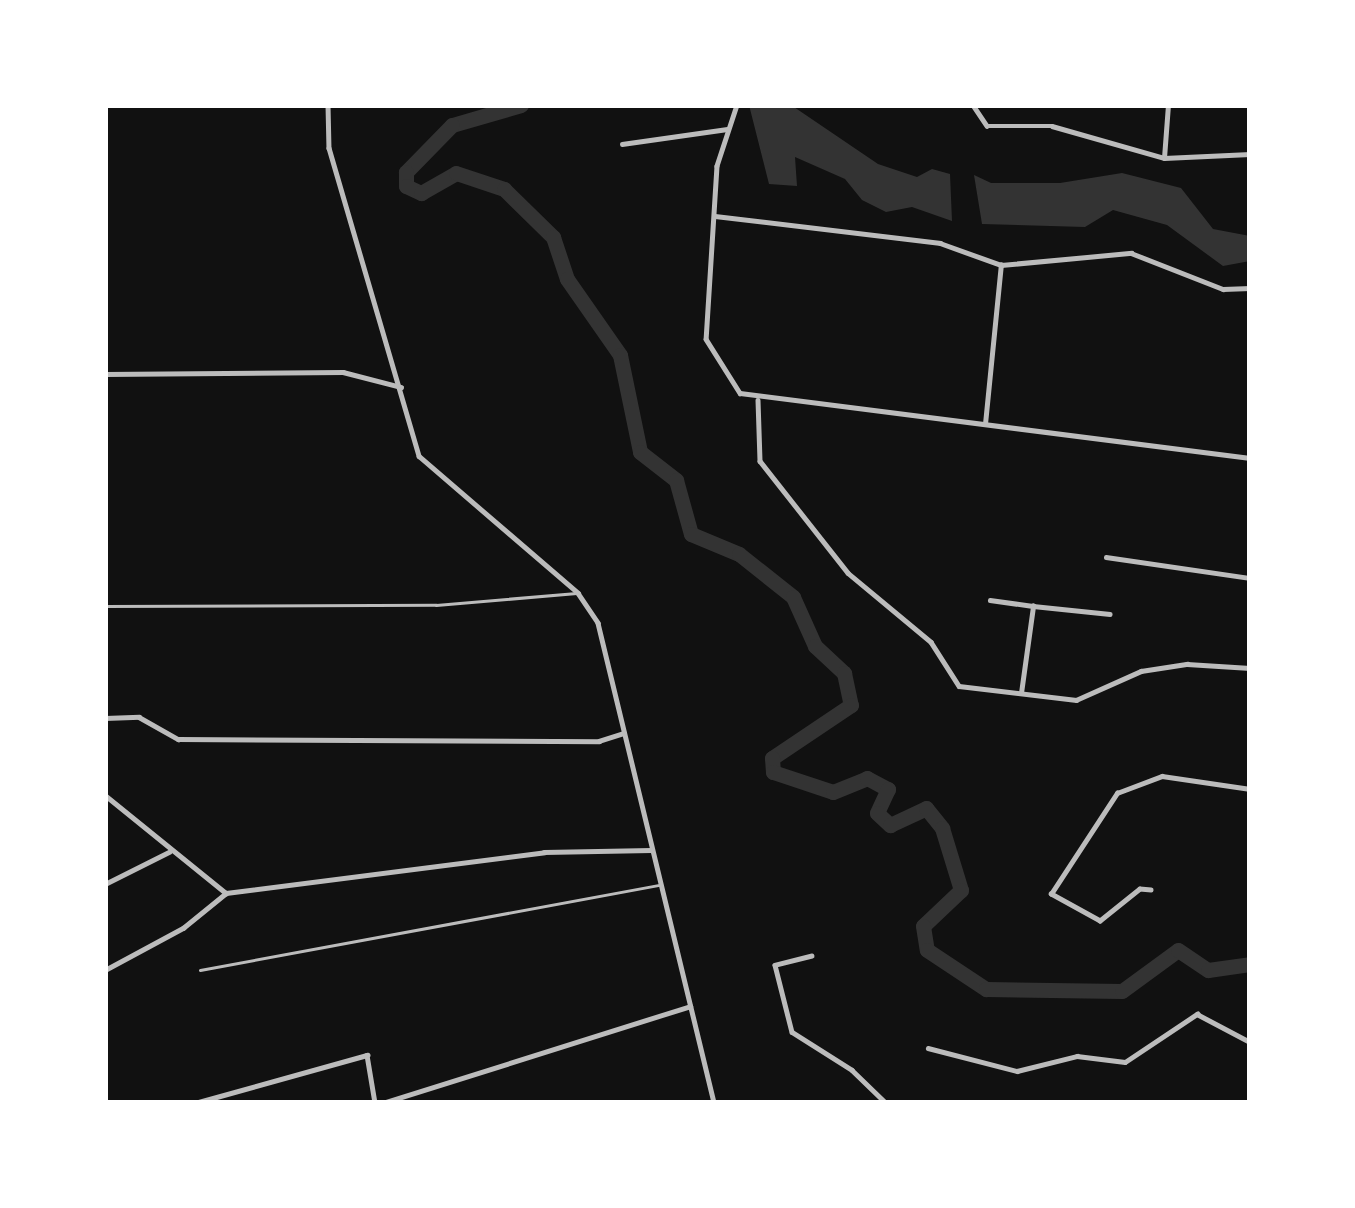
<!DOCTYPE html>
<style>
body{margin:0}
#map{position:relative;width:1355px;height:1208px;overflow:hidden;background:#111;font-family:Arial,sans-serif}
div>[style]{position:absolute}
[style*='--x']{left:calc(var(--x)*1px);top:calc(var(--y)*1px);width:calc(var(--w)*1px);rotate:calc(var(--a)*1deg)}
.water>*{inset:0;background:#333}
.river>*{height:15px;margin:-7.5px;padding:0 7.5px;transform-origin:7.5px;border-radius:7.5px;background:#333}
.service>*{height:3px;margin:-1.5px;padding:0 1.5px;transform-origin:1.5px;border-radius:1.5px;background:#bcbcbc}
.minor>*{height:4.5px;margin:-2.25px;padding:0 2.25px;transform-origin:2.25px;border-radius:2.25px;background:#bcbcbc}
span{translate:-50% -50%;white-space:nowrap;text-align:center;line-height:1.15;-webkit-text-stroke:9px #fff;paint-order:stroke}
.frame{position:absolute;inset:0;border:108px solid #fff;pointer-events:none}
</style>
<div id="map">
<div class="water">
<div style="clip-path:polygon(749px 105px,791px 105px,878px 164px,917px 177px,932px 169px,950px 174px,952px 221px,912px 207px,886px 212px,862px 200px,845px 179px,795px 157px,797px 186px,769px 184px)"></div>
<div style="clip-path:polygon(1122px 173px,1181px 188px,1213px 229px,1250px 236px,1250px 261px,1223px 266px,1167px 225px,1113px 210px,1085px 227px,982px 224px,974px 175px,991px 183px,1060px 183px)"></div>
</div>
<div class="river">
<div style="--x:521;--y:105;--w:72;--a:163.8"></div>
<div style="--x:452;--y:125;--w:66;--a:134.4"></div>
<div style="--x:406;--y:172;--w:14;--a:90"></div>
<div style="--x:406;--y:186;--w:17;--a:25"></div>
<div style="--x:421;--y:193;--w:40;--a:-29.7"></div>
<div style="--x:456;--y:173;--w:51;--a:18.4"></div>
<div style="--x:504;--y:189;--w:69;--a:44.4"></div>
<div style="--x:553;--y:237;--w:44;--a:71.6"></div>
<div style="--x:567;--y:279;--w:93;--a:55.1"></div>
<div style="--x:620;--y:355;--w:99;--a:78.3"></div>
<div style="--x:640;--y:452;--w:46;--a:37.9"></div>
<div style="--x:676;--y:480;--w:56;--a:74.5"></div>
<div style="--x:691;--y:534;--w:52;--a:22.6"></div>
<div style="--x:739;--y:554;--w:69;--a:38.5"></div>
<div style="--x:793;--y:597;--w:54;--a:65.8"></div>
<div style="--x:815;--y:646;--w:40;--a:43"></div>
<div style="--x:844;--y:673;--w:33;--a:78"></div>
<div style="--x:851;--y:705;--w:95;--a:146.1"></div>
<div style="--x:772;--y:758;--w:14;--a:86"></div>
<div style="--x:773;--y:772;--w:63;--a:18.4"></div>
<div style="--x:833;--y:792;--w:37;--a:-22"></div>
<div style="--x:867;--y:778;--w:24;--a:28"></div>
<div style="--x:888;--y:789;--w:26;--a:115"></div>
<div style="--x:877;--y:813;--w:18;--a:43"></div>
<div style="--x:890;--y:825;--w:40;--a:-25"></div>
<div style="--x:926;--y:808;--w:26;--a:51"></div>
<div style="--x:942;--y:828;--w:65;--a:73"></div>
<div style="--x:961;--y:890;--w:52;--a:136.5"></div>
<div style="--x:923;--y:926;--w:24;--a:81"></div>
<div style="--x:927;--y:950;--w:71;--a:33.5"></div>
<div style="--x:986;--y:989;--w:136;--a:0.8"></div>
<div style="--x:1122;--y:991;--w:69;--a:-36.2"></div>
<div style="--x:1178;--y:950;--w:36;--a:34"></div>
<div style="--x:1208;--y:970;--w:42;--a:-8.1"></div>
</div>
<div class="service">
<div style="--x:105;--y:606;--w:331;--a:-0.2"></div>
<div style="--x:436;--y:605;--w:141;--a:-4.9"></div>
<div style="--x:200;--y:970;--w:467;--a:-10.5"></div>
</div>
<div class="minor">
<div style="--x:328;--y:105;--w:43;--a:88.7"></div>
<div style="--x:329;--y:148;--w:321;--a:73.7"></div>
<div style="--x:419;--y:456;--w:210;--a:40.7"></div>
<div style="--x:578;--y:593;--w:36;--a:56"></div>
<div style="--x:598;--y:623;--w:494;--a:76.4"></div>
<div style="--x:737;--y:105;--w:64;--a:108.2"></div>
<div style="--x:717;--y:166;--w:173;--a:93.6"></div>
<div style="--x:706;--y:339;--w:64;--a:57.8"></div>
<div style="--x:740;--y:393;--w:514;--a:7.26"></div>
<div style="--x:973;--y:105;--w:25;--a:56"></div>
<div style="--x:987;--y:126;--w:65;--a:0"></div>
<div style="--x:1052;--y:126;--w:116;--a:15.9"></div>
<div style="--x:1164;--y:158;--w:86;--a:-2.7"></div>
<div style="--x:622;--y:144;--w:106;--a:-8.1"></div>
<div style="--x:1164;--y:158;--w:53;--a:-85.7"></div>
<div style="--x:715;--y:216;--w:227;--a:6.8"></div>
<div style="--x:940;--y:243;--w:65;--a:19.8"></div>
<div style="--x:1001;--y:265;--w:131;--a:-5.3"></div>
<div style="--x:1131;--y:253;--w:99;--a:21.4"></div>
<div style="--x:1223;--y:289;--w:27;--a:-2"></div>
<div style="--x:105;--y:374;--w:238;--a:-0.5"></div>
<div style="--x:343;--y:372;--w:60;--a:14.5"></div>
<div style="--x:758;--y:400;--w:61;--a:88.1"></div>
<div style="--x:760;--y:461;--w:142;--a:51.8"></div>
<div style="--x:848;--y:573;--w:108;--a:39.7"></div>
<div style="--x:931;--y:642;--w:52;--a:57.5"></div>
<div style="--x:959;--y:686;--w:118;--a:6.8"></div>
<div style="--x:1076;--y:700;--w:71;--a:-24"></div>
<div style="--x:1141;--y:671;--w:47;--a:-8.7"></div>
<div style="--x:1187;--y:664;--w:63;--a:3.6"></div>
<div style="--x:985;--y:424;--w:160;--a:-84.3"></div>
<div style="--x:1106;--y:557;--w:146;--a:8.3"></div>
<div style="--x:990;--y:600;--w:43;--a:7.9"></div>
<div style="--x:1021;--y:693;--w:88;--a:-82.1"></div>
<div style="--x:1033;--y:606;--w:77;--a:5.9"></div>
<div style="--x:105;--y:718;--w:34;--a:-2"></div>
<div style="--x:139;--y:717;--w:45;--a:29.4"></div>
<div style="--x:178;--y:739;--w:421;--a:0.3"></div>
<div style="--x:599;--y:741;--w:26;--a:-18"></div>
<div style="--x:105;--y:795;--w:156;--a:39"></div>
<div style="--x:226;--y:893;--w:321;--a:-7.3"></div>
<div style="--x:544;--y:852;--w:107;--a:-1.1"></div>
<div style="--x:105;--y:884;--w:72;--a:-26.6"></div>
<div style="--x:1151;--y:890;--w:11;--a:-175"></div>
<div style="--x:1140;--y:889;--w:51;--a:141.3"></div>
<div style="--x:1100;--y:921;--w:56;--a:-151.1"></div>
<div style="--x:1051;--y:894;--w:121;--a:-56.8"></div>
<div style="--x:1117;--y:793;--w:48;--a:-20.7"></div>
<div style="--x:1162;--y:776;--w:89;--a:8.4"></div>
<div style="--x:812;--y:956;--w:38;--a:166"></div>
<div style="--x:775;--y:965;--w:69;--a:75.8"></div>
<div style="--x:792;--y:1032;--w:71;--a:32.3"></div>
<div style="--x:852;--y:1070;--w:47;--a:44.1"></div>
<div style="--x:105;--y:970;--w:89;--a:-28.3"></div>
<div style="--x:183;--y:928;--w:55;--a:-39.1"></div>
<div style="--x:928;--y:1048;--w:92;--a:14.5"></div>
<div style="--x:1017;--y:1071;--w:62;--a:-14"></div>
<div style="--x:1077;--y:1056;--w:48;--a:7.1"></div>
<div style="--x:1125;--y:1062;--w:87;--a:-33.7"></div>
<div style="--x:1197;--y:1014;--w:60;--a:27.8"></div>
<div style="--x:195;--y:1103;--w:179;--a:-15.6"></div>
<div style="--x:367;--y:1055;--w:49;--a:80.5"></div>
<div style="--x:383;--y:1103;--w:322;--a:-17.5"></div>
</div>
<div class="frame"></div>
</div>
